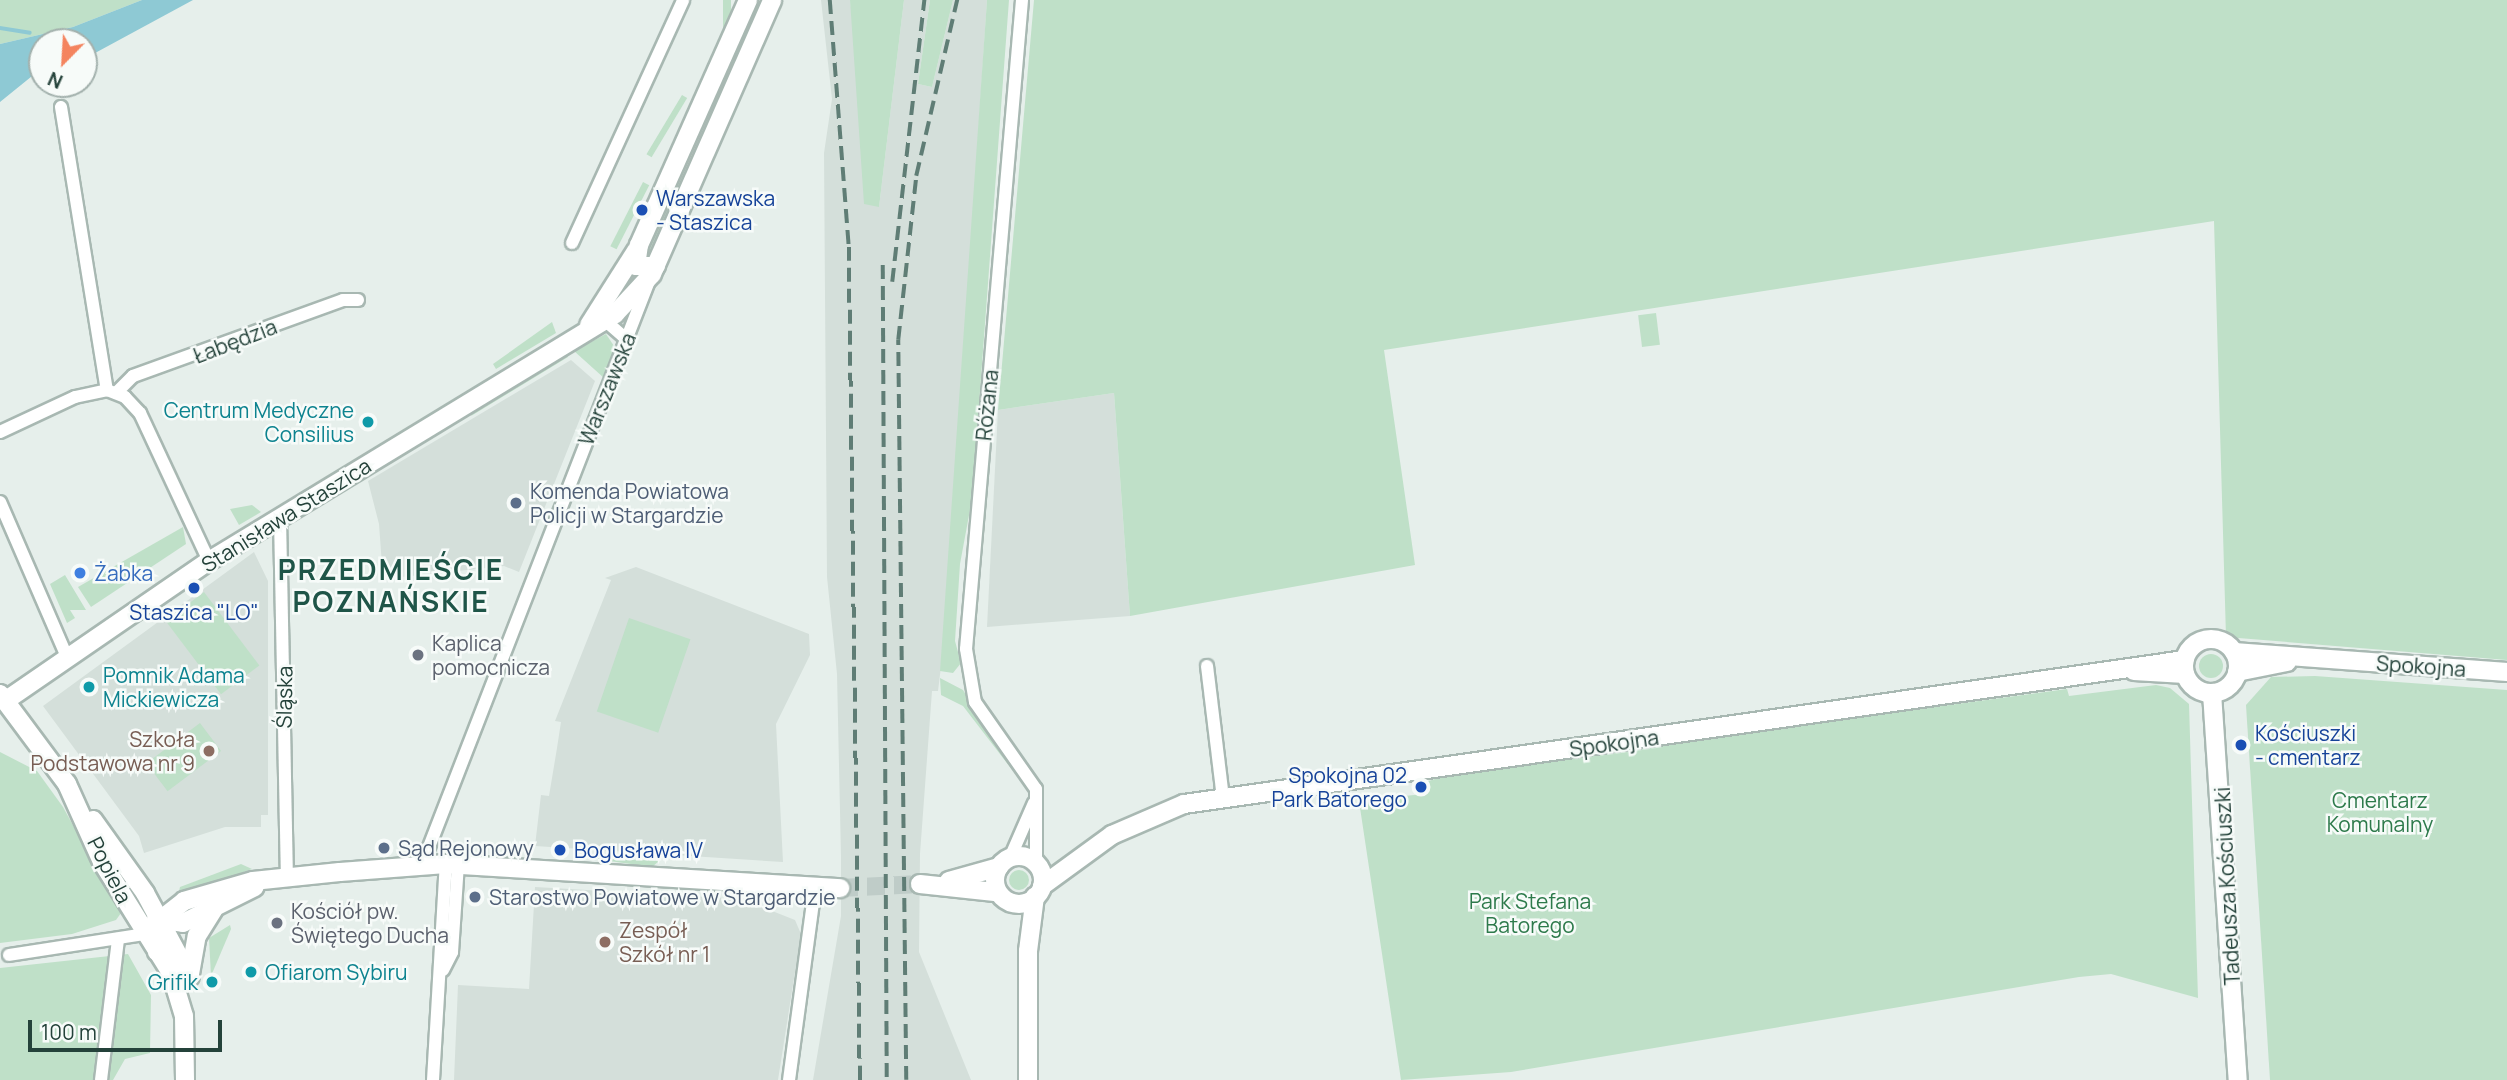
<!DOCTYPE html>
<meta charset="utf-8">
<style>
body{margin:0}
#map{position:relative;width:2507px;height:1080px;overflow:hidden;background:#e6efeb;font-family:Manrope,sans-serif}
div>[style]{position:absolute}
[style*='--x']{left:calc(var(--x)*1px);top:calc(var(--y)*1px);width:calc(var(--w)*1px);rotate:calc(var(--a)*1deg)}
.built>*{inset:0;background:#d4dfda}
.green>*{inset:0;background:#bfe0c8;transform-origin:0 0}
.round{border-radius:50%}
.water>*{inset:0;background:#8ec9d4}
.stream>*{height:3.5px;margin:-1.75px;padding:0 1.75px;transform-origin:1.75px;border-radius:1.75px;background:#8ec9d4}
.secondary-tunnel>*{height:18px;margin-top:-9px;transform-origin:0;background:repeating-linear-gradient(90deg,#bfccc8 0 18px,transparent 0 27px)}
.roads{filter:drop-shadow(2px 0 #a8b8b2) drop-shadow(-2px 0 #a8b8b2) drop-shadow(0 2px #a8b8b2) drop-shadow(0 -2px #a8b8b2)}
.street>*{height:12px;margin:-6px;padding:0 6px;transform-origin:6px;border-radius:6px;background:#fff}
.secondary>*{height:18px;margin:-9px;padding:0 9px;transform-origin:9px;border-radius:9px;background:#fff}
.secondary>.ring{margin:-9px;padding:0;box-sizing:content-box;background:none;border:18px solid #fff;border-radius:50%}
.rail>*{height:3.5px;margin-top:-1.75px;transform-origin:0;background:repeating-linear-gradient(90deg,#5f7d75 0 14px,transparent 0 21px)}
.dots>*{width:19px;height:19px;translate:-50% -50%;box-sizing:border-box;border:4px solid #f7fbf9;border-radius:50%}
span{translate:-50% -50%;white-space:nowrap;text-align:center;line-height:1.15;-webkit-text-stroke:5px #f7fbf9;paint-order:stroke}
.transit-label{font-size:21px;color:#164399}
.left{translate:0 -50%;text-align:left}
.right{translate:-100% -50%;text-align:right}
.street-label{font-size:21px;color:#24423a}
.culture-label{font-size:21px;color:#0d838f}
.service-label{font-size:21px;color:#4e5e75}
.shop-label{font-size:21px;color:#366cbe}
.worship-label{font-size:21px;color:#5b616d}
.education-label{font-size:21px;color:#785e54}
.park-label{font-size:21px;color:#2d7a4b}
.district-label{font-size:28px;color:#1f5548;font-weight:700;letter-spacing:2px}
.north{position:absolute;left:28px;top:28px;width:70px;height:70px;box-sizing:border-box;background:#f7fbf9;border:2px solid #a3b1ad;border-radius:50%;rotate:204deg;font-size:19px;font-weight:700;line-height:28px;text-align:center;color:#24423a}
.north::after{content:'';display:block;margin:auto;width:24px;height:32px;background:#f4845f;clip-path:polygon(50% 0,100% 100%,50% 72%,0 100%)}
.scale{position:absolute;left:28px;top:1020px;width:194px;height:32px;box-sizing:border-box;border:4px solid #24423a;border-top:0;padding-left:9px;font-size:21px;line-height:24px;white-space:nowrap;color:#24423a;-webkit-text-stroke:5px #f7fbf9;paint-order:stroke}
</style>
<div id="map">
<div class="built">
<div style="clip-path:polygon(821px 0,850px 0,879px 207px,904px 0,930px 0,918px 84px,932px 87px,953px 0,987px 0,946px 626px,938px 691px,932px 691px,920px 854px,919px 952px,971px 1080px,813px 1080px,841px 916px,841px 857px,837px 674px,827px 577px,824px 153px,832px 99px)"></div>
<div style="clip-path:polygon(571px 360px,595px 381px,519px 572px,504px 566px,383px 579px,379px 524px,368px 481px)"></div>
<div style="clip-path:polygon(1114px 393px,1130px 616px,987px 627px,998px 410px)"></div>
<div style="clip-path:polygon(254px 552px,268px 581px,268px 815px,261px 815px,261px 827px,225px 827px,144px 853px,139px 836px,43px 706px)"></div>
<div style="clip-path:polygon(636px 567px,809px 634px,810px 655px,776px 724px,783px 862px,535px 846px,541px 795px,549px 796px,557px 748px,561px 722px,555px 721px,611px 580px,605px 578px)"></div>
<div style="clip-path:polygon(535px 887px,742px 899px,795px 920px,801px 934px,778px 1080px,454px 1080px,458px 985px,529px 989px)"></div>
</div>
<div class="green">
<div style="clip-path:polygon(0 0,142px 0,73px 27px,0 44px)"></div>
<div style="left:723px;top:0;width:8px;height:77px"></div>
<div style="clip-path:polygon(850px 0,904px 0,879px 207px,864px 204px)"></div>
<div style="clip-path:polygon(930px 0,953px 0,932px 87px,918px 84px)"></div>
<div style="clip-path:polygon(987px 0,1009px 0,972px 499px,960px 564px,955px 641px,961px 663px,953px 673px,940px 671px)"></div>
<div style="clip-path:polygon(1034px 0,2507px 0,2507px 660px,2226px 637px,2214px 221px,1384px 350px,1415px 565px,1130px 616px,1114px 393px,998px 410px)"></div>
<div style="clip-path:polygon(753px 6px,759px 9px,716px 110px,706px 109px)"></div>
<div style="left:682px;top:95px;width:6px;height:69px;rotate:31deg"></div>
<div style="clip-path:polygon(703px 116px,713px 118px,706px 118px,648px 262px,642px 255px)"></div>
<div style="left:643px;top:182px;width:7px;height:72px;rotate:27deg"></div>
<div style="left:1656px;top:313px;width:32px;height:18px;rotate:83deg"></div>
<div style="clip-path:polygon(552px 322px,556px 333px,496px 369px,493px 364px)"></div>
<div style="clip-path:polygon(606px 334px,616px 349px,604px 378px,574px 351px)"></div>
<div style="clip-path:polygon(567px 354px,568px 357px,471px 416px,476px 409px)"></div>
<div style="clip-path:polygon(252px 505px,261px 512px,239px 525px,230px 509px)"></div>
<div style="clip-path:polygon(183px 527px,186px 544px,91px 607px,78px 587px)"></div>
<div style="clip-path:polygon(65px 575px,86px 610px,70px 610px,75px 618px,67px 623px,50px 584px)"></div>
<div style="left:204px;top:592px;width:92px;height:48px;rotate:53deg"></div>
<div style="left:629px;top:618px;width:65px;height:99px;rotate:19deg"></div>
<div class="round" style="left:2199px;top:654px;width:24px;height:24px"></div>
<div style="clip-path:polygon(2315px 676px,2507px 690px,2507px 1080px,2270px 1080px,2246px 705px,2271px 677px)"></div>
<div style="clip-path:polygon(940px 678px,963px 690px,1013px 771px,963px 706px,941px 695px)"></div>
<div style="clip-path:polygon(2156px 685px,2170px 688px,2189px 704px,2198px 998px,2111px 974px,2079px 977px,1511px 1072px,1401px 1080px,1359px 801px,1423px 794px,1423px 783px,1455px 772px,2067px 689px,2069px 696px)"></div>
<div style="left:200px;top:723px;width:35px;height:67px;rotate:53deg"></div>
<div style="clip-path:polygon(0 752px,37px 771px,63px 807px,121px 913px,116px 920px,72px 934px,0 943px)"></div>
<div style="clip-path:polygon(581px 857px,659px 861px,652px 867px)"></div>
<div style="clip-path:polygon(241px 864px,252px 869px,178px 896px,180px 887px)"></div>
<div class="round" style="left:1009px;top:870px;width:20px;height:20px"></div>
<div style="clip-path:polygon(230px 925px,231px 929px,211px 976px,209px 938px)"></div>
<div style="clip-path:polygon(128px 954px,151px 995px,150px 1053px,125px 1059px,113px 1080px,0 1080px,0 968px)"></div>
</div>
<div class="water">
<div style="clip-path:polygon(142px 0,193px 0,84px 59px,84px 42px,42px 42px,42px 68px,0 102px,0 44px,73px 27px)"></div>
</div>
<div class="stream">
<div style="--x:0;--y:28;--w:30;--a:9"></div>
</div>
<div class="secondary-tunnel">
<div style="--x:840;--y:888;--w:80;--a:-2.9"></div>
</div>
<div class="roads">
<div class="street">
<div style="--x:1022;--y:0;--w:651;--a:94.93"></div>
<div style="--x:966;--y:649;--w:54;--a:80.4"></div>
<div style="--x:975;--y:702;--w:106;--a:55"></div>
<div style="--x:1036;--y:789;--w:71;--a:90"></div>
<div style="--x:61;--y:107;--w:287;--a:80.8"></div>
<div style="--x:572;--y:243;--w:267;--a:-65.4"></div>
<div style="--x:601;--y:317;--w:35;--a:41"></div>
<div style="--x:116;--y:393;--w:24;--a:-45"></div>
<div style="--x:133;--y:376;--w:223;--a:-19.9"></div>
<div style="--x:343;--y:300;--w:15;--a:0"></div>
<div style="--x:0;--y:432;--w:83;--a:-25"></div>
<div style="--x:75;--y:397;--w:33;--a:-12"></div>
<div style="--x:107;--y:390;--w:19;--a:21"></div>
<div style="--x:125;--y:397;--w:22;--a:47"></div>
<div style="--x:140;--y:413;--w:163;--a:65"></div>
<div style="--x:0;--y:502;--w:169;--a:66.6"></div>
<div style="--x:280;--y:517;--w:360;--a:88.9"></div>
<div style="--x:1207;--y:666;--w:134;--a:83.1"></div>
<div style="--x:1010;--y:858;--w:60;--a:-66.4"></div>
<div style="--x:422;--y:865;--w:627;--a:-68.76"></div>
<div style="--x:9;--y:955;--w:137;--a:-8.8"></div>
<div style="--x:443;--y:970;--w:20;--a:-63"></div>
<div style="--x:452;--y:952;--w:87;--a:-86.1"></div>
<div style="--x:101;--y:1080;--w:142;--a:-83.1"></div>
<div style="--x:433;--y:1080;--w:216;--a:-86.6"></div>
<div style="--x:789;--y:1080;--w:194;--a:-82.3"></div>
</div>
<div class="secondary">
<div style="--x:656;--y:266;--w:20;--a:180"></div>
<div style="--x:636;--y:266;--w:21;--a:-82"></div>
<div style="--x:639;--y:245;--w:268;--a:-66"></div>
<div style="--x:589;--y:325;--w:88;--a:-57.6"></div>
<div class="ring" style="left:2184px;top:639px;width:36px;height:36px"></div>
<div style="--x:2234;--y:652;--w:274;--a:4.2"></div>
<div style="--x:2134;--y:671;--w:51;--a:3.4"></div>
<div style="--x:2237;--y:672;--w:51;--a:-11.3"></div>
<div style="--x:2212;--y:693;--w:388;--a:86.2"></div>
<div style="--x:0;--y:694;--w:112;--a:53.3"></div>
<div style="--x:67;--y:784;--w:85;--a:65.8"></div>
<div style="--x:102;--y:862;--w:131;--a:58.1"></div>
<div style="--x:171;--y:973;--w:45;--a:73.2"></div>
<div style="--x:184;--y:1016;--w:64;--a:89.1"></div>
<div style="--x:5;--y:701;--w:247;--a:-34.5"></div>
<div style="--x:209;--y:561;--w:475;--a:-31.3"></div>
<div style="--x:615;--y:314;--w:54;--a:-47.2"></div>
<div style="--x:652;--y:274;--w:299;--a:-66.3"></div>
<div style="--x:93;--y:820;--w:90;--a:54.5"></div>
<div style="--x:145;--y:893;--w:95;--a:61.8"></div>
<div class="ring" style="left:995px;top:856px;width:30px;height:30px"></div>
<div style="--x:949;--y:881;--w:52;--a:-15.6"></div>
<div style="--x:920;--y:884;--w:75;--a:6.1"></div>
<div style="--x:1042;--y:886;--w:87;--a:-36.1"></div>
<div style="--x:1112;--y:835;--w:78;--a:-23.3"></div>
<div style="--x:1184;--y:804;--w:1011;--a:-8.19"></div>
<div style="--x:156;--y:919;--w:27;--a:8"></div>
<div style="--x:183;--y:923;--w:80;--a:-26.6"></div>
<div style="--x:157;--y:952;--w:32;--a:-85"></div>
<div style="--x:160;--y:920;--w:31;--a:-38"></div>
<div style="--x:184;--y:901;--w:72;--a:-16.2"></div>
<div style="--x:253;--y:881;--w:87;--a:-5.9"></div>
<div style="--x:340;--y:872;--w:106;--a:-4.3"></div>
<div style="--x:446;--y:864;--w:395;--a:3.5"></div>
<div style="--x:190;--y:974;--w:39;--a:-80"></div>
<div style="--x:197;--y:936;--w:31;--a:-58"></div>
<div style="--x:1028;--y:1080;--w:129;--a:-90"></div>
<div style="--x:1028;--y:951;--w:55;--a:-82.7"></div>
</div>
</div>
<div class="rail">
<div style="--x:830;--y:0;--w:248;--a:85.6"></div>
<div style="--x:849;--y:247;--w:833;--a:89.24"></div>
<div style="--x:883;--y:265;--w:815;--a:89.72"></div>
<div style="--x:892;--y:282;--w:284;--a:-83.5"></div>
<div style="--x:906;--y:1080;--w:740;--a:-90.62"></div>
<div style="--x:898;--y:340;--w:165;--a:-83.7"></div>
<div style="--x:916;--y:176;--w:181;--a:-76.9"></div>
</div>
<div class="dots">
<div style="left:642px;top:210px;background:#1a4fb4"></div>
<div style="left:368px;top:422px;background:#0f9aa8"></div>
<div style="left:516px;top:503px;background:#5c6f8a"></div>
<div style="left:80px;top:573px;background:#3f7fe0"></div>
<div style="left:194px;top:588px;background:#1a4fb4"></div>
<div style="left:418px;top:655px;background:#6b7280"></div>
<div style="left:89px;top:687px;background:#0f9aa8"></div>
<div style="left:2241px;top:745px;background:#1a4fb4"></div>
<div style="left:209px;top:751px;background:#8d6e63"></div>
<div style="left:1421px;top:787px;background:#1a4fb4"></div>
<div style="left:384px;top:848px;background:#5c6f8a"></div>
<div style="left:560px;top:850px;background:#1a4fb4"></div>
<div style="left:475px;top:897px;background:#5c6f8a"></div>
<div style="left:277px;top:923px;background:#6b7280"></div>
<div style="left:605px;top:942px;background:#8d6e63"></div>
<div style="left:251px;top:972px;background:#0f9aa8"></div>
<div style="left:212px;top:982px;background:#0f9aa8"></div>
</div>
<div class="transit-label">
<span class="left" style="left:656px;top:210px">Warszawska<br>- Staszica</span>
<span style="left:194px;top:612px">Staszica "LO"</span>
<span class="left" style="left:2255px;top:745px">Kościuszki<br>- cmentarz</span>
<span class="right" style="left:1407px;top:787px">Spokojna 02<br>Park Batorego</span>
<span class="left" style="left:574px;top:850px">Bogusława IV</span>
</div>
<div class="street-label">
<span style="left:235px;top:341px;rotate:-21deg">Łabędzia</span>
<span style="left:607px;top:389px;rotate:-68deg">Warszawska</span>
<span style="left:987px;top:405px;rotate:-84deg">Różana</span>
<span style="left:286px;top:515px;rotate:-32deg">Stanisława Staszica</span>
<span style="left:2421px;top:666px;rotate:4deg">Spokojna</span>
<span style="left:284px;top:697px;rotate:-89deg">Śląska</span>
<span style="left:1614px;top:743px;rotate:-8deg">Spokojna</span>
<span style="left:110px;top:870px;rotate:63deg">Popiela</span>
<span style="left:2227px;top:886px;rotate:-93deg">Tadeusza Kościuszki</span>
</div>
<div class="culture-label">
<span class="right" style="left:354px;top:422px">Centrum Medyczne<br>Consilius</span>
<span class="left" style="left:103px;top:687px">Pomnik Adama<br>Mickiewicza</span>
<span class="left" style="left:265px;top:972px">Ofiarom Sybiru</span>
<span class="right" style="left:198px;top:982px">Grifik</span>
</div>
<div class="service-label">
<span class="left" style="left:530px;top:503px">Komenda Powiatowa<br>Policji w Stargardzie</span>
<span class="left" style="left:398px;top:848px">Sąd Rejonowy</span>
<span class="left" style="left:489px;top:897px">Starostwo Powiatowe w Stargardzie</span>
</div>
<div class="shop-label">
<span class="left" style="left:94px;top:573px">Żabka</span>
</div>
<div class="worship-label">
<span class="left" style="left:432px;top:655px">Kaplica<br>pomocnicza</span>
<span class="left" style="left:291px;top:923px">Kościół pw.<br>Świętego Ducha</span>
</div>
<div class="education-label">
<span class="right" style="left:195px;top:751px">Szkoła<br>Podstawowa nr 9</span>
<span class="left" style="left:619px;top:942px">Zespół<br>Szkół nr 1</span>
</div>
<div class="park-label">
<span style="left:2380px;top:812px">Cmentarz<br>Komunalny</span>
<span style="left:1530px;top:913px">Park Stefana<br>Batorego</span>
</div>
<div class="district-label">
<span style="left:391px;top:585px">PRZEDMIEŚCIE<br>POZNAŃSKIE</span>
</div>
<div class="north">N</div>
<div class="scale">100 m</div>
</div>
